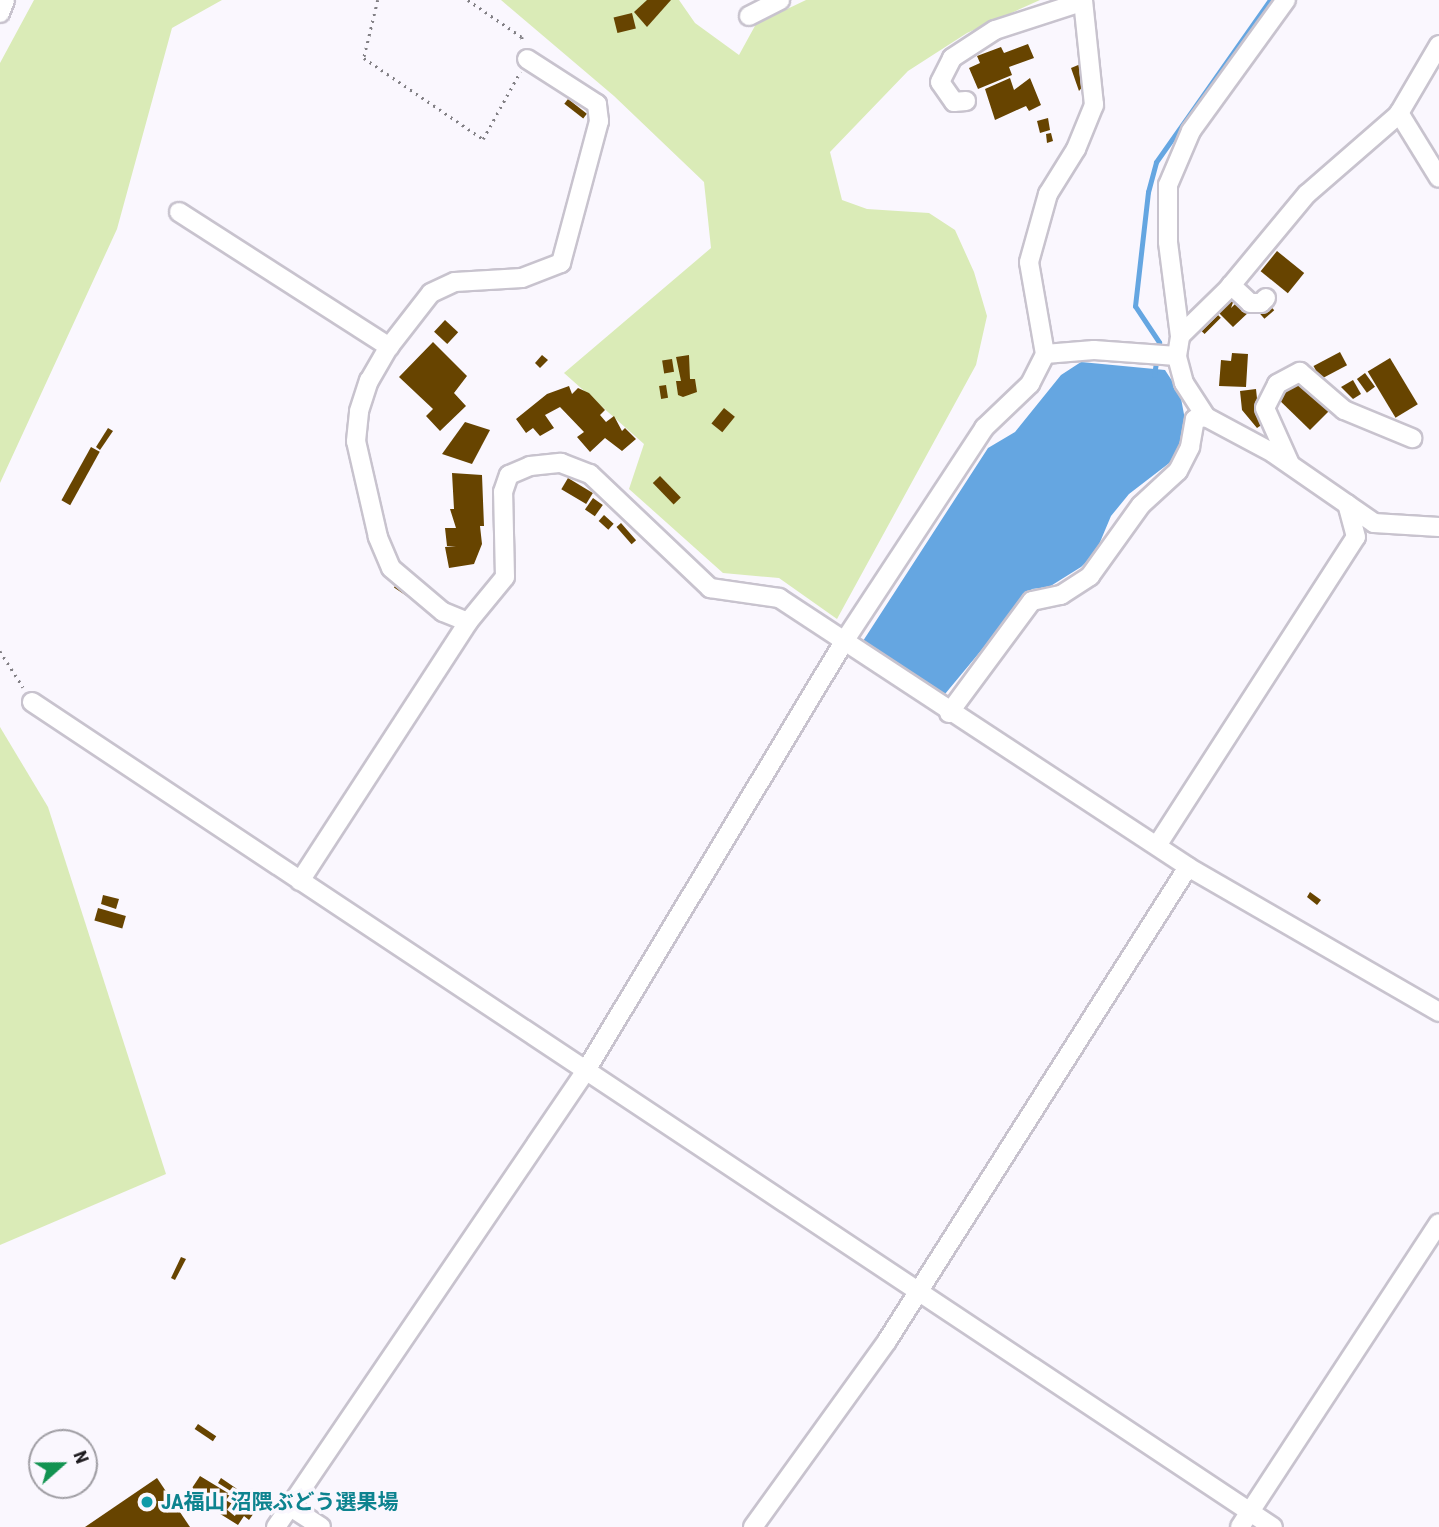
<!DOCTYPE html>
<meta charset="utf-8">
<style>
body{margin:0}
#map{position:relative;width:1439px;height:1527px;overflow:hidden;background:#faf7fe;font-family:"Roboto Condensed","Noto Sans JP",sans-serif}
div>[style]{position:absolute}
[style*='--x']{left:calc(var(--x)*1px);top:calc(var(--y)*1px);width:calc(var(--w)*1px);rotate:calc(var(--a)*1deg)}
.green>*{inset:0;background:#daebb7}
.water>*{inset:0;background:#65a6e1}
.stream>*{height:5px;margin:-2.5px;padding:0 2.5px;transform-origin:2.5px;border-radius:2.5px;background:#65a6e1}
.building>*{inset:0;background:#674400;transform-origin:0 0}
.path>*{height:2.5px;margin-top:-1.25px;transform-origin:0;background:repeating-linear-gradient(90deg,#828085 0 2px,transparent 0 7px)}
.roads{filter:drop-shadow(2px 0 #c8c3ce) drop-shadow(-2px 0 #c8c3ce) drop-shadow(0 2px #c8c3ce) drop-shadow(0 -2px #c8c3ce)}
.minor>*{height:18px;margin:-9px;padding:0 9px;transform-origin:9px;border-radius:9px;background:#fff}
.dots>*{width:19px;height:19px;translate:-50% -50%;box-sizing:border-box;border:4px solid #faf7fe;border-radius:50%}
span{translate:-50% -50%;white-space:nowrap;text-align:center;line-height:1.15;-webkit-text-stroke:7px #faf7fe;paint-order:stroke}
.culture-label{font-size:21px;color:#0d838f;font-weight:700}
.left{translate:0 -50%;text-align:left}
.north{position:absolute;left:28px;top:1429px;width:70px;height:70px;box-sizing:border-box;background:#faf7fe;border:2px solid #a09ea4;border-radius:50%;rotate:69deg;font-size:19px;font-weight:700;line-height:28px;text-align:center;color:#1a181c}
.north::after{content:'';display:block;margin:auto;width:24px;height:32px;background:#129351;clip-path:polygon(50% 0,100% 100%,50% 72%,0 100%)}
</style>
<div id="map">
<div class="green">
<div style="clip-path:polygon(34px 0,222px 0,172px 28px,117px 229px,0 483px,0 63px)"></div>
<div style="clip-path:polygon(501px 0,679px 0,695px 23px,739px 55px,756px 24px,806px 0,1040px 0,967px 33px,908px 71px,830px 152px,842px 200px,867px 209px,929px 213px,955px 230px,974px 272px,987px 316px,976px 365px,837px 619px,779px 578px,723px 573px,629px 489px,644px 444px,564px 373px,711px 248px,704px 182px,614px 96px)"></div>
<div style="clip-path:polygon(0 727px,48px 807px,166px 1174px,0 1245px)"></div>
</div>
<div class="water">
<div style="clip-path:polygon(1081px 362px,1165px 370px,1180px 393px,1186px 425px,1181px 454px,1129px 494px,1111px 516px,1095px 554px,1081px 567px,1049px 587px,1032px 589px,945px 694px,863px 641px,988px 448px,1015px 432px,1061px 375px)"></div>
</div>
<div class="stream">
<div style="--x:1154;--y:375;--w:33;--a:-81"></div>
<div style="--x:1159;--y:342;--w:43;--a:-123.7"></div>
<div style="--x:1135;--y:306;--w:115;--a:-83.5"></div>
<div style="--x:1148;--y:192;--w:31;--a:-75"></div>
<div style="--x:1156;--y:162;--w:198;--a:-54.9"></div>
</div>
<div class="building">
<div style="clip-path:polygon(647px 0,671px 0,647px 27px,634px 12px)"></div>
<div style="left:632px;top:13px;width:16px;height:19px;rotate:76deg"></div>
<div style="clip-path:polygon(1028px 44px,1034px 58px,1009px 67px,1012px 75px,978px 89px,969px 68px,980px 63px,977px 56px,1001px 47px,1004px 53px)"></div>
<div style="clip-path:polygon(1083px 63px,1089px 79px,1079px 91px,1071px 68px)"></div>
<div style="clip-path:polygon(1010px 78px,1014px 90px,1030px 78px,1041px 105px,1029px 111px,1026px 106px,995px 120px,985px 89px)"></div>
<div style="left:568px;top:99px;width:24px;height:6px;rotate:38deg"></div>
<div style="clip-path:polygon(1048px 118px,1050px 130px,1040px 133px,1037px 121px)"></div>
<div style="clip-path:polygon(1051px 133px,1053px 141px,1047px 143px,1046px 134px)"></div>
<div style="left:1277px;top:251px;width:35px;height:26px;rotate:39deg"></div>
<div style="clip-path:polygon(1235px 297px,1231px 308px,1237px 302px,1251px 310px,1233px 327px,1219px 313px)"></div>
<div style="left:1267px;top:302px;width:11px;height:13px;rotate:49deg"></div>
<div style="left:1218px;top:315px;width:4px;height:23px;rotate:45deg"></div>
<div style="left:445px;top:320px;width:18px;height:16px;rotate:43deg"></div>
<div style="clip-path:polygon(433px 342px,467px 376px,454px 393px,466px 406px,440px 431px,426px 416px,433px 409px,399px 377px)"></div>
<div style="left:1340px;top:352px;width:15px;height:30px;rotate:62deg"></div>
<div style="clip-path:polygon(1232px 353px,1248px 354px,1246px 387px,1219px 386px,1221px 360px,1231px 361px)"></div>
<div style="clip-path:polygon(542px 355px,548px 360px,540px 368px,535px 363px)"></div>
<div style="clip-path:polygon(689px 355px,690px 379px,695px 379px,697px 392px,683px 397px,678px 395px,676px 381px,681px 381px,676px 357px)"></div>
<div style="left:1390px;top:358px;width:54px;height:26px;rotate:59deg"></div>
<div style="left:672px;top:359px;width:13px;height:10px;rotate:81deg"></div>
<div style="left:1365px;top:373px;width:17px;height:10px;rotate:54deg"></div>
<div style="clip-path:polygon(1304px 377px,1336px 404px,1310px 430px,1272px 393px)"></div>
<div style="clip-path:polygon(1353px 380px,1361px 394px,1353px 399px,1341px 387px)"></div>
<div style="left:666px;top:385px;width:13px;height:7px;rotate:81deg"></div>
<div style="clip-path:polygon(569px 386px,572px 394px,578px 388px,589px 393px,605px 410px,600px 415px,606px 422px,614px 416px,622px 431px,625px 428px,636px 439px,622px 451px,605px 438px,590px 452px,577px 437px,584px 432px,560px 407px,545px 415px,554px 428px,540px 436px,533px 428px,526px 433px,516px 419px,547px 394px)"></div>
<div style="clip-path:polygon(1256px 389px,1258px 408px,1266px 422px,1257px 428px,1242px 410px,1240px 391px)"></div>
<div style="left:724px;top:408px;width:14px;height:20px;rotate:39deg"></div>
<div style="clip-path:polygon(465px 422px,490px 430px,472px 464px,442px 454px)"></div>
<div style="clip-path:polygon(108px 428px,113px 431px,100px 450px,96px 447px)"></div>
<div style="left:91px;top:447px;width:10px;height:61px;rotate:29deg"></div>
<div style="clip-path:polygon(452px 473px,482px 475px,484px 526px,480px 526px,482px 544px,474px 564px,449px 568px,445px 547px,456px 546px,447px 546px,445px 528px,456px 528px,450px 509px,454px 509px)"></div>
<div style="left:660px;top:476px;width:30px;height:10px;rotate:46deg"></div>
<div style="left:568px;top:478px;width:29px;height:13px;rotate:31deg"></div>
<div style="left:593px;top:498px;width:12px;height:14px;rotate:35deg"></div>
<div style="left:604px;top:515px;width:13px;height:8px;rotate:42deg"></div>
<div style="left:621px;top:523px;width:23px;height:6px;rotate:49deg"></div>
<div style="left:399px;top:580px;width:23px;height:9px;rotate:34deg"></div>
<div style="clip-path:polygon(1310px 892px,1321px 900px,1317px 905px,1307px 897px)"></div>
<div style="clip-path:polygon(103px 895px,119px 899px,116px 909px,101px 904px)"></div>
<div style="left:98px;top:908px;width:29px;height:13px;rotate:16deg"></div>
<div style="clip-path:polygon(181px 1257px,186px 1259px,175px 1280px,171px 1278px)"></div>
<div style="left:198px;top:1424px;width:22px;height:6px;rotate:34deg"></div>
<div style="clip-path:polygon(200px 1476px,256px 1510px,249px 1520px,244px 1516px,238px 1525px,188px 1494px)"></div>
<div style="clip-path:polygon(157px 1478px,190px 1527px,85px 1527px)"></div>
<div style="clip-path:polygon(221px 1478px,240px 1491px,237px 1495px,218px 1483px)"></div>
</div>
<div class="path">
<div style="--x:378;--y:0;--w:60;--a:103.6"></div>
<div style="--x:364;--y:58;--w:144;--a:34.2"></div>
<div style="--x:483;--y:139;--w:77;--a:-61.1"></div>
<div style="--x:468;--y:0;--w:65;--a:34.4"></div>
<div style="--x:522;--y:37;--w:6;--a:81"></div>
<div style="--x:0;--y:651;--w:43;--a:57.4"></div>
</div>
<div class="roads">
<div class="minor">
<div style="--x:0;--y:13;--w:14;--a:-69"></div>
<div style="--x:749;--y:16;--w:35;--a:-27"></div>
<div style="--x:966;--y:101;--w:12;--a:175"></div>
<div style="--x:954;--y:102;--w:24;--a:-125"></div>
<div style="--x:940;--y:82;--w:27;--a:-63"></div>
<div style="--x:952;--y:58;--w:51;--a:-33.1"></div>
<div style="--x:995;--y:30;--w:90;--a:-18"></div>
<div style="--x:1399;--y:113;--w:76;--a:58.4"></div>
<div style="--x:179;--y:212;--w:250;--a:32.7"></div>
<div style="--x:1231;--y:285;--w:26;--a:43"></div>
<div style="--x:1250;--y:303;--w:11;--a:0"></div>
<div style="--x:1261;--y:303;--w:7;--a:-45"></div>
<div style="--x:1180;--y:336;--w:67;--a:-44.4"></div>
<div style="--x:1228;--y:289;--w:124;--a:-50.3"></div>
<div style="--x:1307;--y:194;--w:121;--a:-41"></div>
<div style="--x:1398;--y:115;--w:81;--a:-59.6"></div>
<div style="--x:1045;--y:354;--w:49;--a:-4.7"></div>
<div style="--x:1094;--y:350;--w:83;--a:4.1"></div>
<div style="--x:1206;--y:417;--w:40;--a:-122.9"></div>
<div style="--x:1184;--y:383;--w:28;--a:-105"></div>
<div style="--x:1177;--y:356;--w:20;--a:-81"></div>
<div style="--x:1180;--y:336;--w:95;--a:-97.3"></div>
<div style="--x:1168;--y:242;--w:57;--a:-90"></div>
<div style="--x:1168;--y:185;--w:59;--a:-66.9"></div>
<div style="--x:1191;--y:131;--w:162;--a:-54.1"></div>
<div style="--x:1290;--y:464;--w:61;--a:-114.1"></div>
<div style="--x:1265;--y:408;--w:27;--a:-63"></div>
<div style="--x:1277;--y:384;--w:26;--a:-28"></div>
<div style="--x:1300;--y:372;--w:58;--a:40.8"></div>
<div style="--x:1344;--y:410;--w:74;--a:22.4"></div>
<div style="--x:468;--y:622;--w:27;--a:-158"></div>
<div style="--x:443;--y:612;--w:68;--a:-139.8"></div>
<div style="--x:391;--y:568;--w:34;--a:-113"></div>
<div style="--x:378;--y:537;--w:98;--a:-102.9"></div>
<div style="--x:356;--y:441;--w:30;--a:-84"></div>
<div style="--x:359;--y:411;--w:32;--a:-72"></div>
<div style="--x:369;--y:381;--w:39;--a:-60"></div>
<div style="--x:389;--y:347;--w:68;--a:-52.1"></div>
<div style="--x:431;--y:293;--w:26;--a:-25"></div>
<div style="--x:455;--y:282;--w:67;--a:-3.4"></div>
<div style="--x:522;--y:278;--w:42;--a:-21"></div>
<div style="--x:561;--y:263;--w:147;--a:-75"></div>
<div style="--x:599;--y:121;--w:17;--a:-97"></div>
<div style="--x:597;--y:104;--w:83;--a:-147.3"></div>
<div style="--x:32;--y:702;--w:1490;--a:33.62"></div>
<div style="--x:949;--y:713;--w:139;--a:-53.5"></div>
<div style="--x:1032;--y:601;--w:30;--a:-12"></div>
<div style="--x:1061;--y:595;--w:35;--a:-33"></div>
<div style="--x:1090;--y:576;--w:87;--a:-54.3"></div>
<div style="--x:1141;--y:505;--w:50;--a:-42.6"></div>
<div style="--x:1178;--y:471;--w:27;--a:-63"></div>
<div style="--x:1190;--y:447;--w:28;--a:-80"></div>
<div style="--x:1195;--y:419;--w:11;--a:-10"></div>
<div style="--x:1206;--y:417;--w:76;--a:28.2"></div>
<div style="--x:1273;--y:453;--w:123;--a:34.7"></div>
<div style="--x:1374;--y:523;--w:65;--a:3.5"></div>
<div style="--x:1158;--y:844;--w:365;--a:-57.2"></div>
<div style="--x:1356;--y:537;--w:34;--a:-105"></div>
<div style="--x:300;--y:881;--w:309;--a:-57"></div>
<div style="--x:468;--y:622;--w:58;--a:-50.6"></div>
<div style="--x:505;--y:577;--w:85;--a:-91.3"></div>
<div style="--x:503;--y:492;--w:18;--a:-71"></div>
<div style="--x:509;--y:475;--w:23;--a:-23"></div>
<div style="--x:530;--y:466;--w:31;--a:-6"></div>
<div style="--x:561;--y:463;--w:31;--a:21"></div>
<div style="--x:590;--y:474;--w:166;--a:43.5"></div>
<div style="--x:710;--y:588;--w:70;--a:8.2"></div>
<div style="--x:779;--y:598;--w:490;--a:33.3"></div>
<div style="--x:1188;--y:867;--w:290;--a:30"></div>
<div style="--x:289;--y:1506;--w:38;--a:33"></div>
<div style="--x:276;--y:1527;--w:550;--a:-55.82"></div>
<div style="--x:585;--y:1072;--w:504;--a:-58.96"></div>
<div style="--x:845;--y:640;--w:254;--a:-56.7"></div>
<div style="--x:984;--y:428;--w:64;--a:-43.7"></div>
<div style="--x:1030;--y:384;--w:34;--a:-63"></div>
<div style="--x:1045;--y:354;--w:93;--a:-99.9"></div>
<div style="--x:1029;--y:262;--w:71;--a:-74.4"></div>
<div style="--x:1048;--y:194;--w:53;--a:-58.1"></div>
<div style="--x:1076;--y:149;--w:48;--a:-67.8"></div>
<div style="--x:1094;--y:105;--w:106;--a:-96"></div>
<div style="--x:753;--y:1527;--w:229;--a:-54.2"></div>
<div style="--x:887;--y:1341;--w:561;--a:-57.58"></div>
<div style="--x:1240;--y:1527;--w:363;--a:-56.8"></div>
</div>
</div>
<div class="dots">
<div style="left:147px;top:1502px;background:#0f9aa8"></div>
</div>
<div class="culture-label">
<span class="left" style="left:161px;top:1502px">JA福山 沼隈ぶどう選果場</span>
</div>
<div class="north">N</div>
</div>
